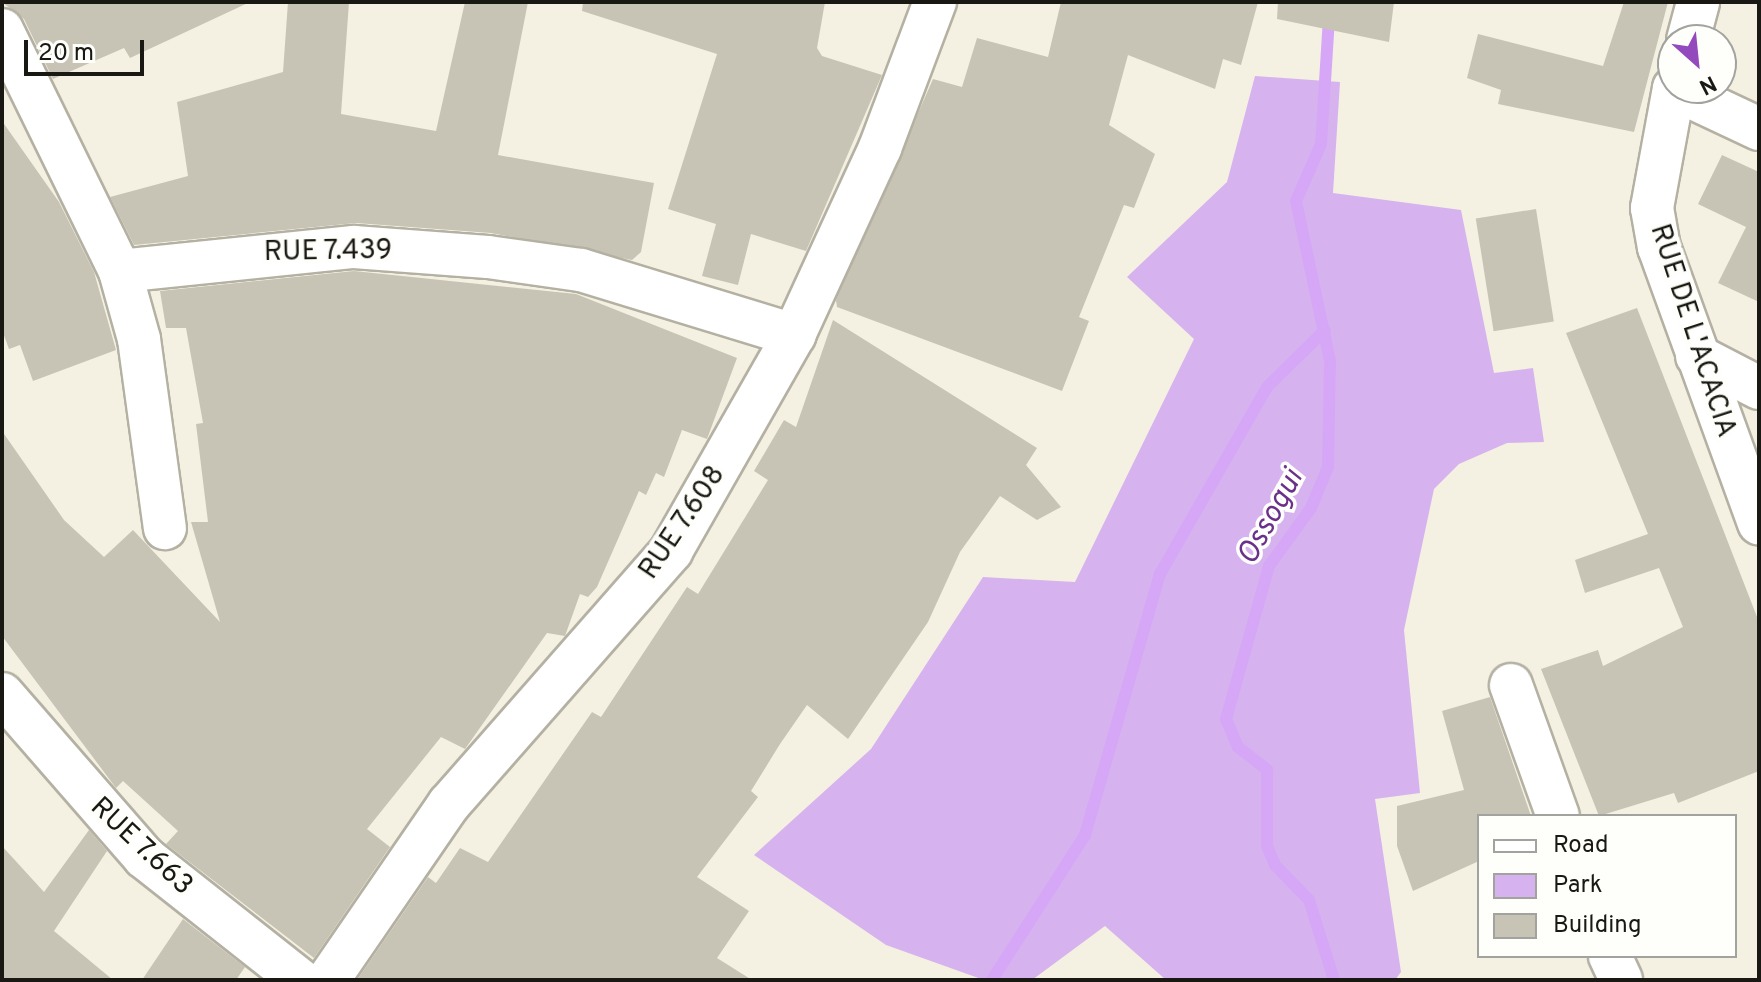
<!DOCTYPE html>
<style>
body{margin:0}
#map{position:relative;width:1761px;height:982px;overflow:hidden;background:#f4f1e2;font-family:Overpass,sans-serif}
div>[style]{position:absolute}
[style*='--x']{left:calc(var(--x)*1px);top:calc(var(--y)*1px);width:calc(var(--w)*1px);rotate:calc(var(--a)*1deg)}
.green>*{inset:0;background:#d6b3ee}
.stream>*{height:12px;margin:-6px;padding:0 6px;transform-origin:6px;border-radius:6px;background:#d7a7f7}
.building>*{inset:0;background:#c7c4b6;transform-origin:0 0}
.roads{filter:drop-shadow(2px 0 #b4b1a3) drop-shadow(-2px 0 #b4b1a3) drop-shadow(0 2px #b4b1a3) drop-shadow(0 -2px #b4b1a3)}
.street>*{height:42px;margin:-21px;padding:0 21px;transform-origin:21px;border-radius:21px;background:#fff}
span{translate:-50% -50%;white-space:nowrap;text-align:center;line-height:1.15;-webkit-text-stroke:7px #fefefb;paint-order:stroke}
.street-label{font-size:28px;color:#191813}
.water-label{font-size:30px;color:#6a308b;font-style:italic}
.frame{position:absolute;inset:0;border:4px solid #191813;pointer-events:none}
.legend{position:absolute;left:1477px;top:814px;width:260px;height:144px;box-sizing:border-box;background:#fefefb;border:2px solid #a2a29e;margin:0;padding:10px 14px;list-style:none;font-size:24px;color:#191813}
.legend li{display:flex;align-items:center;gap:16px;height:40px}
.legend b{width:40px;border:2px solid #a2a29e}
.north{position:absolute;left:1657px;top:24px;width:80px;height:80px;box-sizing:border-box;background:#fefefb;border:2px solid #a2a29e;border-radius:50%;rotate:153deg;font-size:22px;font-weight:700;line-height:32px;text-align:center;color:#191813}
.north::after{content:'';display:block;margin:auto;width:28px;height:36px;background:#934abd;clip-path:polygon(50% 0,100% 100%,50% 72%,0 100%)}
.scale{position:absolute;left:24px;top:40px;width:120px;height:36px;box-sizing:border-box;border:4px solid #191813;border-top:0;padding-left:10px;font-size:24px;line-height:28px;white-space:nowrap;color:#191813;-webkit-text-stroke:6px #fefefb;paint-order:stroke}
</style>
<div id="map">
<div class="green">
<div style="clip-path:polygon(1255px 76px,1340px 82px,1333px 193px,1461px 210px,1494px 373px,1533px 368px,1544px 442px,1507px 443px,1459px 464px,1434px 489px,1404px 630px,1420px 793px,1375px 799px,1401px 972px,1395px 980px,1166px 980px,1105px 926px,1032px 980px,984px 980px,886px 945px,754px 855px,871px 749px,983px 577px,1075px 582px,1194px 339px,1127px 277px,1227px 182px)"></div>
</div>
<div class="stream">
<div style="--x:1330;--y:2;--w:142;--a:93.6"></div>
<div style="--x:1321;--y:144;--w:62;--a:113.7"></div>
<div style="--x:1296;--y:201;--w:164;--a:78"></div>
<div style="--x:1330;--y:361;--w:106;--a:91.1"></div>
<div style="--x:1328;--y:467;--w:44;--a:112.5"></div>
<div style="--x:1311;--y:508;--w:72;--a:125.9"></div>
<div style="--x:1269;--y:566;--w:159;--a:105.7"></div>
<div style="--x:1226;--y:719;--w:30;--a:67"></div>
<div style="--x:1238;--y:747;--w:37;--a:38"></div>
<div style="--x:1267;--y:770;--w:76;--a:90"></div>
<div style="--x:1267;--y:846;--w:21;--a:67"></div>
<div style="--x:1275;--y:865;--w:49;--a:45.8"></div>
<div style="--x:1309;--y:900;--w:84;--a:72.6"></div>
<div style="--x:992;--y:980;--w:172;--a:-57.3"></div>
<div style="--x:1085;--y:835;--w:272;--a:-74"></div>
<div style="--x:1160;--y:574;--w:215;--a:-60.2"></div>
<div style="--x:1267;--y:387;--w:81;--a:-44.5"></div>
</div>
<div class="building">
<div style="clip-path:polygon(2px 2px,250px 2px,130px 58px,124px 48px,53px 79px,24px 19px)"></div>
<div style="clip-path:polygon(288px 2px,349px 2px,341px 114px,436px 131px,465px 2px,528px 2px,498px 155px,654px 183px,641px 252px,632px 260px,491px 233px,356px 223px,134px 245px,110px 197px,188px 176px,177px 102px,283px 72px)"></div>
<div style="clip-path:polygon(583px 2px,825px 2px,817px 48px,822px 56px,882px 75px,806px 251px,751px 234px,738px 285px,702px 276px,716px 224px,668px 209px,717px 54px,582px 11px)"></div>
<div style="clip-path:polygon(1061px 2px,1258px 2px,1241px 65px,1223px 59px,1215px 89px,1128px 55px,1109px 125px,1155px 154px,1134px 208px,1124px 205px,1079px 317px,1089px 321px,1062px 391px,837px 307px,836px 300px,933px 79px,962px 87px,977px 38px,1048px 57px)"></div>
<div style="clip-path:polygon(1278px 2px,1394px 2px,1389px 42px,1277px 19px)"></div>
<div style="clip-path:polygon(1624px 2px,1668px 2px,1634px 132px,1498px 104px,1501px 90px,1467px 78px,1478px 34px,1603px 66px)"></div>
<div style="clip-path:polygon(2px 121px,59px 202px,94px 272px,116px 350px,33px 381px,20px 345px,9px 349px,2px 330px)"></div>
<div style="clip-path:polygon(1722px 155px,1759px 172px,1759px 302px,1718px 283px,1746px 227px,1698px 204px)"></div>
<div style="left:1536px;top:209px;width:114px;height:61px;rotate:81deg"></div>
<div style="clip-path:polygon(354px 271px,576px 294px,737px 358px,707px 439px,682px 430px,664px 477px,656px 473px,646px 495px,639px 491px,597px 587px,588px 597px,580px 594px,565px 636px,547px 633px,465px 749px,441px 737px,367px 829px,390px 847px,314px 958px,166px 844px,178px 831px,123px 781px,116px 788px,2px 636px,2px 431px,64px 520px,104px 557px,133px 530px,220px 622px,191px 522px,208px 522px,196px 424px,203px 423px,186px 328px,166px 328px,160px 291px)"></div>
<div style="clip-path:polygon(1637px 308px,1759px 622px,1759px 771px,1678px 803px,1674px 793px,1599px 816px,1541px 669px,1598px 650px,1603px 666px,1683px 627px,1659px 568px,1585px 593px,1575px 560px,1648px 534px,1566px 333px)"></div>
<div style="clip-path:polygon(833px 320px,1037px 448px,1026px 465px,1061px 507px,1037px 520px,1000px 496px,960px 552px,928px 622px,848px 739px,807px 705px,780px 744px,751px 791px,758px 797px,697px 877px,749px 911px,717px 958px,752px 980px,357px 980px,428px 877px,436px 883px,460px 848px,488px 862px,592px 712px,601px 717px,687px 587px,698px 594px,768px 480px,754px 471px,784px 420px,796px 427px)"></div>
<div style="clip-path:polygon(1490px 697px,1531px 816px,1479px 816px,1479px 861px,1413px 891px,1397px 846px,1397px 806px,1464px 790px,1442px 711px)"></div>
<div style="clip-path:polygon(89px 830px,107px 851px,54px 931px,113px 980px,2px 980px,2px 846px,44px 892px)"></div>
<div style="clip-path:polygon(183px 919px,245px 967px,236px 980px,142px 980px)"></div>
</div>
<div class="roads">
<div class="street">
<div style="--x:2;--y:30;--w:268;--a:63.9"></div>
<div style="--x:120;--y:271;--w:235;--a:-5.9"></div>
<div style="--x:354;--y:247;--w:134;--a:4.3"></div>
<div style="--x:488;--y:257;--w:94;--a:8"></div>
<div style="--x:581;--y:270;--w:223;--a:17"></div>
<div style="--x:1688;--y:40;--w:39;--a:-75"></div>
<div style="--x:1674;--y:88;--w:122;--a:100.4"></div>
<div style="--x:1652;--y:208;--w:40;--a:80"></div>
<div style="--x:1659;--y:247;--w:294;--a:70.1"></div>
<div style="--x:1674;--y:89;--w:94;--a:25.2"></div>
<div style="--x:120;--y:271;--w:71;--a:74.4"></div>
<div style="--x:139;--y:339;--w:191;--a:82.2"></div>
<div style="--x:1697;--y:356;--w:70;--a:27.3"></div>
<div style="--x:1511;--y:685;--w:139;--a:70.3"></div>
<div style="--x:2;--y:694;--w:216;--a:48.9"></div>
<div style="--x:144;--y:857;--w:199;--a:38.3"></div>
<div style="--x:1610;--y:956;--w:26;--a:65"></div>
<div style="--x:328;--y:980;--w:214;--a:-55.5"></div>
<div style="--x:449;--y:804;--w:337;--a:-48.7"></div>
<div style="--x:671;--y:551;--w:249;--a:-60.3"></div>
<div style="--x:794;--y:335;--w:206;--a:-65.3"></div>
<div style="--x:880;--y:148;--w:156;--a:-69.4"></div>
</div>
</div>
<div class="street-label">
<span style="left:328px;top:252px;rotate:-1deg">RUE 7.439</span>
<span style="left:1692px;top:331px;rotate:72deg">RUE DE L'ACACIA</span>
<span style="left:683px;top:523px;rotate:-56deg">RUE 7.608</span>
<span style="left:141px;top:847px;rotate:43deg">RUE 7.663</span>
</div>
<div class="water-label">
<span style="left:1272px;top:518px;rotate:-61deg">Ossogui</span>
</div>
<div class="frame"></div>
<ul class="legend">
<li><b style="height:10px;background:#fff"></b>Road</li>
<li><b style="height:22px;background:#d6b3ee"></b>Park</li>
<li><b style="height:22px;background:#c7c4b6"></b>Building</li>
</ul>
<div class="north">N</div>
<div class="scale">20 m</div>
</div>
